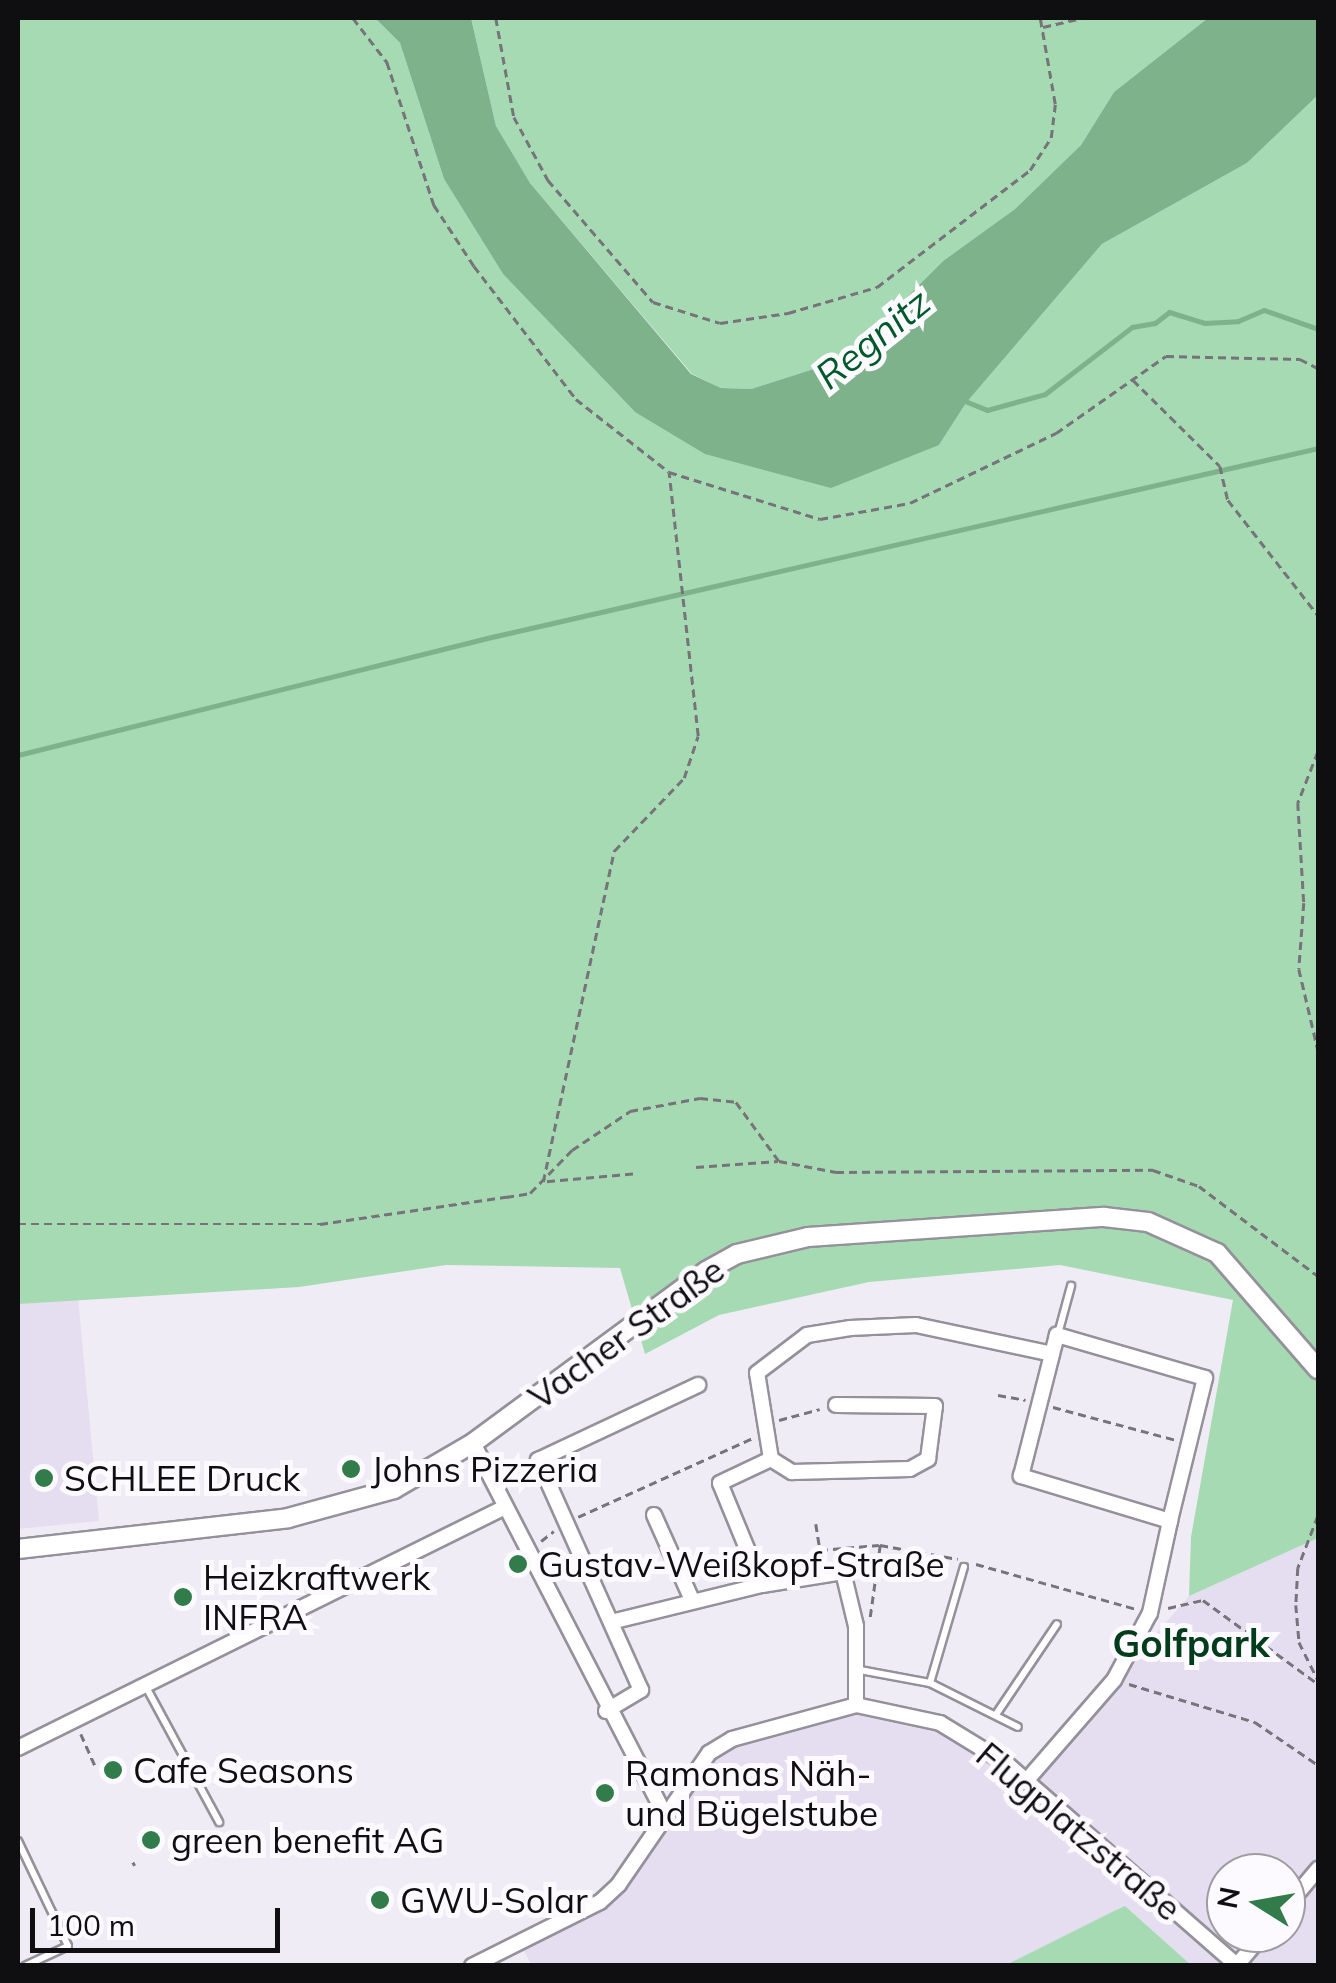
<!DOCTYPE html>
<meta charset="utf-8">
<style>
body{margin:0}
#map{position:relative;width:1336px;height:1983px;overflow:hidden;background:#f0ecf6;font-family:Mulish,sans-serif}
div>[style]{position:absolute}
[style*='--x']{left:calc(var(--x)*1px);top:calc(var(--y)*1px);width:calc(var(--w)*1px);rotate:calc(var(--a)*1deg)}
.built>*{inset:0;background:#e5def0}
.green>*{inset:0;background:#a5dab2}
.water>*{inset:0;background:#7eb28b}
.stream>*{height:5px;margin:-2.5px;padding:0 2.5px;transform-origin:2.5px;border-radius:2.5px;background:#7eb28b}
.path>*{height:2.5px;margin-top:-1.25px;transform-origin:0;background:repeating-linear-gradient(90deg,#76737a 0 8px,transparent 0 13px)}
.roads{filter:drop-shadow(2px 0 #95919b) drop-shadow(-2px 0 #95919b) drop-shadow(0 2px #95919b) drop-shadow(0 -2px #95919b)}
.service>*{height:6px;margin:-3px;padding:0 3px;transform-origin:3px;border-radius:3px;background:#fff}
.minor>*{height:14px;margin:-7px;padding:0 7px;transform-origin:7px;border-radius:7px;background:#fff}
.tertiary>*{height:18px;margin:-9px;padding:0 9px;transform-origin:9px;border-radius:9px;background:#fff}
.dots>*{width:28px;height:28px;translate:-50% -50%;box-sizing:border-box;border:5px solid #fcfaff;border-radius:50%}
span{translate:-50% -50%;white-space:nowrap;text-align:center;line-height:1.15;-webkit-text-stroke:10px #fcfaff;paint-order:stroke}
.street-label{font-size:35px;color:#0f0e11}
.poi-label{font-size:35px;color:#0f0e11}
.left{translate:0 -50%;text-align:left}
.water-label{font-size:38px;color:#00592a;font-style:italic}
.neighbourhood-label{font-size:38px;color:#033c1b;font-weight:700}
.frame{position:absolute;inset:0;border:20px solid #0f0e11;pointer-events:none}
.north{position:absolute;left:1206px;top:1853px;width:100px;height:100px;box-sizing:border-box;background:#fcfaff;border:2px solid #9d9ca0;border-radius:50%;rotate:281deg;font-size:28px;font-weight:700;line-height:40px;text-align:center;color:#0f0e11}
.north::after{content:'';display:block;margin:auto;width:35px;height:45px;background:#317c4a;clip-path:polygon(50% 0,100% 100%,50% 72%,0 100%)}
.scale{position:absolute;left:30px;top:1908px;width:250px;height:45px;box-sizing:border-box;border:5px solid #0f0e11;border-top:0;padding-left:12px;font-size:30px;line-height:35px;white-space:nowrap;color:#0f0e11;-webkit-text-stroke:8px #fcfaff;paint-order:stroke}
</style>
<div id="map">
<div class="built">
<div style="clip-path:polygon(78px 1297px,99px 1521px,18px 1529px,18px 1304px)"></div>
<div style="clip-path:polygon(evenodd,1318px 1538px,1318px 1965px,1191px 1965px,1125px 1906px,1006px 1965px,532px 1966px,519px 1942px,600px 1902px,709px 1753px,856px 1705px,940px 1723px,1028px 1779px,1189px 1596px,1318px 1538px,1226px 1873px,1286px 1873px,1286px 1933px,1226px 1933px,1226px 1873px)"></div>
</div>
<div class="green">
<div style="clip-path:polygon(18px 18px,375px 18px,400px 43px,444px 179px,503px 274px,635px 412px,939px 445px,966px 403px,1102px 244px,1247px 163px,1318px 95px,1318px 1538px,1189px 1596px,1191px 1537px,1233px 1300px,1060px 1265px,869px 1282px,719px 1315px,645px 1354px,620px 1268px,446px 1265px,299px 1287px,18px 1304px)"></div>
<div style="clip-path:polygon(471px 18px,1208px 18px,1114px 92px,1081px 145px,1015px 209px,943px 261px,845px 359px,751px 389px,721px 388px,692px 374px,530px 183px,496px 126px)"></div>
<div style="clip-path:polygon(1125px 1906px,1191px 1965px,1006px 1965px,1110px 1913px)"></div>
</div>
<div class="water">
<div style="clip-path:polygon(375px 18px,471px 18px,496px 126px,530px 183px,691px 374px,721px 388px,751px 389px,845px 359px,943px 261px,1015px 209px,1081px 145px,1114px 92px,1208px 18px,1318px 18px,1318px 95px,1247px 163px,1102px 244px,966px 403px,939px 445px,831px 488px,705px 454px,635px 412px,503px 274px,444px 179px,400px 43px)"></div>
</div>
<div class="stream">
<div style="--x:960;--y:399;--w:29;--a:22"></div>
<div style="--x:987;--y:410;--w:60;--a:-15.4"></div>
<div style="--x:1045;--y:394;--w:110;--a:-37.6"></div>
<div style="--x:1132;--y:327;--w:23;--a:-10"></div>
<div style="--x:1155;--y:323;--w:18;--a:-38"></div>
<div style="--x:1169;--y:312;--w:37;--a:17"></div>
<div style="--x:1204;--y:323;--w:34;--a:-3"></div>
<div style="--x:1238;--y:321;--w:28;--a:-23"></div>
<div style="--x:1264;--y:310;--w:57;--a:19.4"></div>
<div style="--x:18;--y:755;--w:493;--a:-14"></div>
<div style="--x:496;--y:636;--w:843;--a:-12.88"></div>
<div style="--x:1318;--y:800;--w:2;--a:90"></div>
</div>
<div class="path">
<div style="--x:353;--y:18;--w:56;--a:52.3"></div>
<div style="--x:387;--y:62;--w:151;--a:71.8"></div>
<div style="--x:434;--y:205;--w:73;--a:56.7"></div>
<div style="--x:474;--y:266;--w:168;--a:52.5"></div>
<div style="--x:576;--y:399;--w:118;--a:38.1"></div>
<div style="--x:669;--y:472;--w:158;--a:17.3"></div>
<div style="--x:820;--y:519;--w:91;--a:-10.1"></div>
<div style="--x:910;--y:503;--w:162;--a:-25.6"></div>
<div style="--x:1056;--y:433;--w:134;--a:-35"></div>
<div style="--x:1166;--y:356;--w:134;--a:1.3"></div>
<div style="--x:1300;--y:359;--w:20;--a:27"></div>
<div style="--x:496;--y:18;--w:101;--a:79.7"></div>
<div style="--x:514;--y:117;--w:72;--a:61.6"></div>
<div style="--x:548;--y:180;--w:161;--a:49.3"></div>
<div style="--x:653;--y:302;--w:70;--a:17.4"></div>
<div style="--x:720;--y:323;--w:69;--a:-8.4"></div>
<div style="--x:788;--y:313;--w:93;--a:-16.3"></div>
<div style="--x:877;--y:287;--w:193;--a:-37.4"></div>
<div style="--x:1030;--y:170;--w:38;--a:-57"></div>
<div style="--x:1051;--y:138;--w:34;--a:-83"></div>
<div style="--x:1055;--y:104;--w:87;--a:-99.9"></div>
<div style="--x:1043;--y:27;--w:39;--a:-13"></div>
<div style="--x:1133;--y:380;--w:122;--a:44.7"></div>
<div style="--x:1220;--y:466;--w:35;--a:77"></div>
<div style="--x:1228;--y:500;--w:146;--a:52"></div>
<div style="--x:1318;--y:752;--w:55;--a:111.4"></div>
<div style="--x:1298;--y:803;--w:100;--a:86.6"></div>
<div style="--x:1304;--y:903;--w:66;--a:94.3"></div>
<div style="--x:1299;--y:969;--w:83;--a:76.8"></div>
<div style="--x:696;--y:1167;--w:82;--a:-4.2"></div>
<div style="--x:633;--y:1174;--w:90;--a:174.9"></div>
<div style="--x:543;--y:1182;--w:339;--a:-77.9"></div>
<div style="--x:614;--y:851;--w:101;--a:-46.2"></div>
<div style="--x:684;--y:778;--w:44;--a:-71.6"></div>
<div style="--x:698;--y:736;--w:265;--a:-96.3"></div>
<div style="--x:18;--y:1224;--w:302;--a:0"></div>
<div style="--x:320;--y:1224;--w:188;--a:-8.3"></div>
<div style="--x:506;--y:1197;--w:24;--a:-9"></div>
<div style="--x:530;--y:1193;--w:60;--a:-45.7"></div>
<div style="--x:572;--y:1150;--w:70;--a:-33.9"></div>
<div style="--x:630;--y:1111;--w:71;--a:-10.5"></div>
<div style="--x:700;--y:1098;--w:36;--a:6"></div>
<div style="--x:736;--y:1102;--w:73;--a:53.9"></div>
<div style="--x:779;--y:1161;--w:58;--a:10.9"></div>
<div style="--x:836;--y:1172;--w:317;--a:-0.4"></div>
<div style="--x:1153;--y:1170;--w:49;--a:19.2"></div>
<div style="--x:1199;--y:1186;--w:149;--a:37.1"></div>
<div style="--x:998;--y:1395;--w:28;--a:10"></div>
<div style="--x:1053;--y:1407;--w:127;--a:15"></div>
<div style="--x:779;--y:1420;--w:42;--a:-15"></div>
<div style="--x:1318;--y:1516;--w:56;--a:111"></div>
<div style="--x:1298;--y:1568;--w:37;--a:93"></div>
<div style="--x:1296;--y:1605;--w:37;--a:85"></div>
<div style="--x:1299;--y:1642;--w:42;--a:63.4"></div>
<div style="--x:578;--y:1517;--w:192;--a:-24.3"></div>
<div style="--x:816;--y:1524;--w:26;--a:81"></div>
<div style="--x:820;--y:1550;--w:59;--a:-4.8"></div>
<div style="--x:541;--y:1541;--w:16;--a:-38"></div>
<div style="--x:976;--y:1564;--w:166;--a:15.7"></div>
<div style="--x:1168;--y:1608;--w:36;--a:-13"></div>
<div style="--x:1203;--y:1600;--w:142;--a:36.1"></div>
<div style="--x:870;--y:1617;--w:73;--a:-82.1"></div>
<div style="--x:880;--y:1545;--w:79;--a:10.2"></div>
<div style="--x:1129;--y:1684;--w:132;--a:16.8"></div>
<div style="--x:1255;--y:1722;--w:76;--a:34.3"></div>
<div style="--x:81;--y:1734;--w:34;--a:66"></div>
<div style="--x:133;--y:1862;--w:4;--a:63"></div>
</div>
<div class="roads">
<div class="service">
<div style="--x:1058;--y:1334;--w:50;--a:-74.8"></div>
<div style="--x:860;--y:1670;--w:71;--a:10.5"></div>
<div style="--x:930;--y:1683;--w:98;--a:26.6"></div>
<div style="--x:930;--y:1683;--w:121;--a:-73.7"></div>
<div style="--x:145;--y:1685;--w:156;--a:61.6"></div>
<div style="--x:997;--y:1713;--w:107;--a:-56"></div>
<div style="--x:18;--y:1841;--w:116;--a:64.5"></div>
<div style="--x:68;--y:1946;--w:47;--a:155.1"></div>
</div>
<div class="minor">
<div style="--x:473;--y:1443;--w:419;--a:62.7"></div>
<div style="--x:771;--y:1459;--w:25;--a:32"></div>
<div style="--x:792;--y:1472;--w:118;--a:-1.5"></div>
<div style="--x:910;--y:1469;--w:21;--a:-29"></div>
<div style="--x:928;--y:1459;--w:53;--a:-82.5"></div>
<div style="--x:935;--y:1406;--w:99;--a:-179.4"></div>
<div style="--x:654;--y:1515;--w:93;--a:65.9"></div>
<div style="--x:615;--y:1621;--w:151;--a:-13.8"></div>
<div style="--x:856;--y:1705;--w:79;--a:-90"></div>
<div style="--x:856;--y:1626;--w:56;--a:-103.5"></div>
<div style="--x:843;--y:1572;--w:82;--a:170.9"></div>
<div style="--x:762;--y:1585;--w:110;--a:-112.4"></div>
<div style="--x:720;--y:1483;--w:56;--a:-25.2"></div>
<div style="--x:771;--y:1459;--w:87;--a:-99.2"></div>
<div style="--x:757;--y:1373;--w:63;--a:-37.2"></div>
<div style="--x:807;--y:1335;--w:44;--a:-9.2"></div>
<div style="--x:850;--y:1328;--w:66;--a:-2.6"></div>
<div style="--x:916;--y:1325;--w:139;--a:12"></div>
<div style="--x:606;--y:1711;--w:41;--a:-31"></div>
<div style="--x:641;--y:1690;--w:252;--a:-114.1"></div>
<div style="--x:538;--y:1460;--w:177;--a:-25.1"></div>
<div style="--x:18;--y:1748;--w:543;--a:-26.33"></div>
<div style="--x:1027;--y:1780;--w:133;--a:-49"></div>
<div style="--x:1114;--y:1680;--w:76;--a:-61.8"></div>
<div style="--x:1150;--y:1613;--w:94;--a:-77.7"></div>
<div style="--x:1170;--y:1521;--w:156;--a:-163.2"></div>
<div style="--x:1021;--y:1476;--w:146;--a:-75.7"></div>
<div style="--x:1057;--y:1335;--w:154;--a:16.2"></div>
<div style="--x:1205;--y:1378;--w:147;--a:103.8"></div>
<div style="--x:1286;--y:1907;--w:50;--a:-49.9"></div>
<div style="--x:472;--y:1966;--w:143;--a:-26.6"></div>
<div style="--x:600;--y:1902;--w:26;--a:-43"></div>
<div style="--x:619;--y:1884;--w:159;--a:-55.5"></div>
<div style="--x:709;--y:1753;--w:27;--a:-31"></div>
<div style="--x:732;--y:1739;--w:129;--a:-15.3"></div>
<div style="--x:856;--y:1705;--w:86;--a:12.1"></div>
<div style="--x:940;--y:1723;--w:79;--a:31.5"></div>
<div style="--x:1007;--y:1764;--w:305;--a:41.2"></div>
<div style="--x:1237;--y:1965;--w:42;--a:-49.8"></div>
</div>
<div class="tertiary">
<div style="--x:18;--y:1549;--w:272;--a:-6.5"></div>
<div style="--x:288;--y:1518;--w:110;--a:-15.3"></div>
<div style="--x:394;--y:1489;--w:91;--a:-30.2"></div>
<div style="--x:473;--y:1443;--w:290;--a:-36.4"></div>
<div style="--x:706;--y:1271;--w:35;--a:-29"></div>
<div style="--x:737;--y:1254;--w:73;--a:-13.5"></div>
<div style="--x:808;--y:1237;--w:297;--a:-3.9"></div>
<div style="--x:1104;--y:1217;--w:44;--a:6.5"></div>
<div style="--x:1148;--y:1222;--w:76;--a:24.2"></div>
<div style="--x:1217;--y:1253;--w:154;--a:49"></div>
</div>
</div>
<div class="dots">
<div style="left:351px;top:1469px;background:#317c4a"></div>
<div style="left:44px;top:1478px;background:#317c4a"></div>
<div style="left:518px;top:1564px;background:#317c4a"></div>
<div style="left:183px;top:1597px;background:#317c4a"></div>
<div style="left:113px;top:1770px;background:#317c4a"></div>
<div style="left:605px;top:1793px;background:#317c4a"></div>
<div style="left:151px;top:1840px;background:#317c4a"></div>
<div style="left:380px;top:1900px;background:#317c4a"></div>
</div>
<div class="street-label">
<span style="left:626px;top:1333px;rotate:-36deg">Vacher Straße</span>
<span style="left:1079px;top:1831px;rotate:40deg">Flugplatzstraße</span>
</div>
<div class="poi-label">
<span class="left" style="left:371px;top:1469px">Johns Pizzeria</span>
<span class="left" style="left:64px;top:1478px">SCHLEE Druck</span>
<span class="left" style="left:538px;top:1564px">Gustav-Weißkopf-Straße</span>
<span class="left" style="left:203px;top:1597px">Heizkraftwerk<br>INFRA</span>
<span class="left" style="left:133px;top:1770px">Cafe Seasons</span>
<span class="left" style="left:625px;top:1793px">Ramonas Näh-<br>und Bügelstube</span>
<span class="left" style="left:171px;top:1840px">green benefit AG</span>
<span class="left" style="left:400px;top:1900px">GWU-Solar</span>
</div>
<div class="water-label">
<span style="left:873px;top:339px;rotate:-39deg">Regnitz</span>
</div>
<div class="neighbourhood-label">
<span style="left:1191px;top:1644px">Golfpark</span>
</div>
<div class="frame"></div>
<div class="north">N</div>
<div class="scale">100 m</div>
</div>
